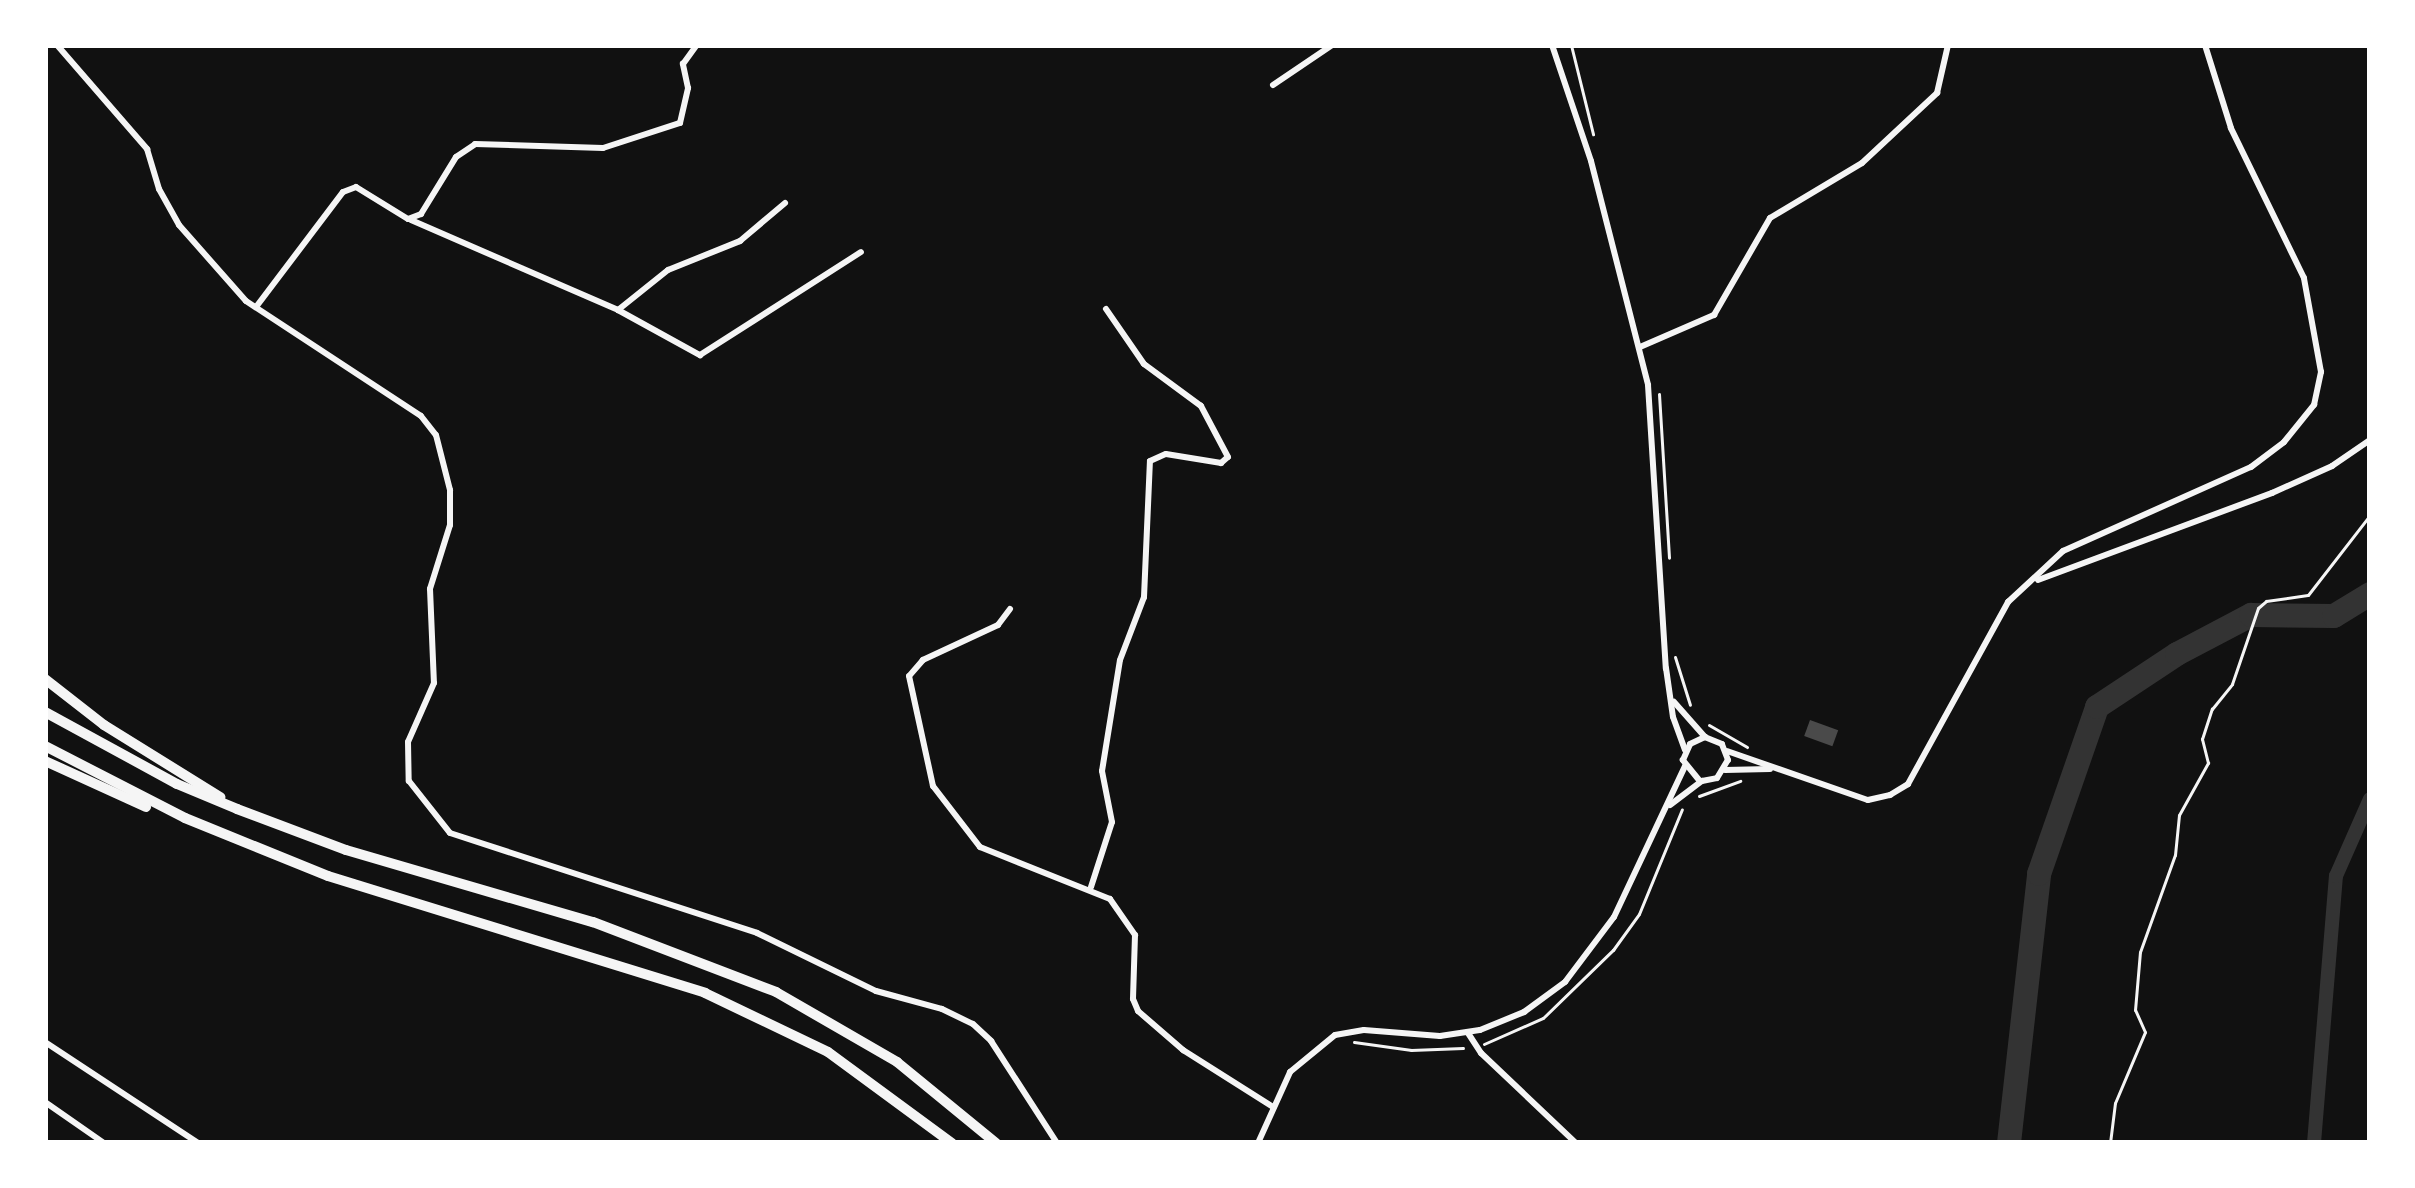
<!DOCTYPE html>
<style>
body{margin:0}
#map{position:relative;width:2415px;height:1188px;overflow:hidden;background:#111;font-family:"Titillium Web",sans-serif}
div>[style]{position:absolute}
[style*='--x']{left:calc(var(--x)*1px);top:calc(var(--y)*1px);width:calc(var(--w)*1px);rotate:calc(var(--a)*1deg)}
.canal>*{height:14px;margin:-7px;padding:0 7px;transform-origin:7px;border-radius:7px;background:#333}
.river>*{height:24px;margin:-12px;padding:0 12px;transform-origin:12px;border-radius:12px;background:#333}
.building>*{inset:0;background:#4a4a4a;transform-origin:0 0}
.path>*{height:3px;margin:-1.5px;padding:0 1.5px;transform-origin:1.5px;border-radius:1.5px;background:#f5f5f5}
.minor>*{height:6px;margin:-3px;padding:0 3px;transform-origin:3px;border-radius:3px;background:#f5f5f5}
.tertiary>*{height:6px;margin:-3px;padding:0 3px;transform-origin:3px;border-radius:3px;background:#f5f5f5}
.motorway>*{height:10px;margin:-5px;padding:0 5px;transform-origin:5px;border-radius:5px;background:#f5f5f5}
span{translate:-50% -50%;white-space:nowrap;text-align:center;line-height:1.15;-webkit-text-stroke:9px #fff;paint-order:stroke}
.frame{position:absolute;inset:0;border:48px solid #fff;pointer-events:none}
</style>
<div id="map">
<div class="canal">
<div style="--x:2314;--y:1143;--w:268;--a:-85.3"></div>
<div style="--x:2336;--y:876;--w:84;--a:-66.2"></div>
</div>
<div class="river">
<div style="--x:2009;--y:1143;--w:271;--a:-83.6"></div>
<div style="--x:2039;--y:874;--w:177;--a:-70.8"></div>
<div style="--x:2097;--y:707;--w:96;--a:-33.5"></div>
<div style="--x:2177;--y:654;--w:84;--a:-27.8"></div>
<div style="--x:2251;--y:615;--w:83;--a:0.7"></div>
<div style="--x:2334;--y:616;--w:42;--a:-31.4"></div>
</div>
<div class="building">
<div style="left:1810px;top:720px;width:30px;height:17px;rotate:20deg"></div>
</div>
<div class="path">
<div style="--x:1571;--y:45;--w:92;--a:76.1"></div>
<div style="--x:1659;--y:394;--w:164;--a:86.5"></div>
<div style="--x:1675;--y:657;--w:50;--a:72.6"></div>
<div style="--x:1709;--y:725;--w:44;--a:30.1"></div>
<div style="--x:1699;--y:796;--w:44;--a:-20.1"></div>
<div style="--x:1354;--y:1042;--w:58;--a:8"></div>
<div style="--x:1411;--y:1050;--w:52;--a:-2.2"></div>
<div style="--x:1484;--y:1044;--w:64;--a:-23.8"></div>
<div style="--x:1543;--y:1018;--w:98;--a:-44.2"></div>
<div style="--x:1613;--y:950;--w:44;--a:-54.2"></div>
<div style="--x:1639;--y:914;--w:113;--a:-67.7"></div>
<div style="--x:2110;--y:1143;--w:40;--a:-82.9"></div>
<div style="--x:2115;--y:1103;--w:77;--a:-67.1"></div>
<div style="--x:2145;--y:1032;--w:24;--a:-114"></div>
<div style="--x:2135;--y:1010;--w:58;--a:-85.1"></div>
<div style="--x:2140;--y:952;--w:103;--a:-70.2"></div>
<div style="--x:2175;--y:855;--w:40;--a:-84.3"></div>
<div style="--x:2179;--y:815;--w:60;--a:-60.9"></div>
<div style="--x:2208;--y:763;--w:25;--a:-104"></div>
<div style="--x:2202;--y:739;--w:32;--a:-72"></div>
<div style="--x:2212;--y:709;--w:32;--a:-51"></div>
<div style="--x:2232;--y:684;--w:80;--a:-71.1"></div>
<div style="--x:2258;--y:608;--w:11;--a:-41"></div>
<div style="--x:2266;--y:601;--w:42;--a:-8.1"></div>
<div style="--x:2308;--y:595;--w:101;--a:-52.2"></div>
</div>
<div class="minor">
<div style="--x:57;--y:45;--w:138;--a:49.1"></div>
<div style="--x:147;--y:149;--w:42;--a:73.3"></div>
<div style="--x:159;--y:189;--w:41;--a:60.9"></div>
<div style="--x:179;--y:225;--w:101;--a:48.6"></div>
<div style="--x:246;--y:301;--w:209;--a:33.3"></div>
<div style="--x:421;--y:416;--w:24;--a:52"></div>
<div style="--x:436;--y:435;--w:57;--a:75.7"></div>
<div style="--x:450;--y:490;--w:35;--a:90"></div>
<div style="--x:450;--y:525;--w:67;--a:107.4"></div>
<div style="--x:430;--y:589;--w:94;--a:87.6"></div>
<div style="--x:434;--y:683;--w:64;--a:113.8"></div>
<div style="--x:408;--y:742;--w:39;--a:89"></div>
<div style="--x:409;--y:781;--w:66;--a:51.7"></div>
<div style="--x:450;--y:833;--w:323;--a:18"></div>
<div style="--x:757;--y:933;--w:132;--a:26"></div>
<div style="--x:876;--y:991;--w:68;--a:15.3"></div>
<div style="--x:942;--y:1009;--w:34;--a:26"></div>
<div style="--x:973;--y:1024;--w:25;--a:43"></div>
<div style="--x:991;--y:1041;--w:121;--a:57.1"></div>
<div style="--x:1273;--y:85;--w:71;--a:-34.1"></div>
<div style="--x:411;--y:220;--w:226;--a:23.5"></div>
<div style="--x:618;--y:310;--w:64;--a:-38.7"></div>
<div style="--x:668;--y:270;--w:78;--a:-21.9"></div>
<div style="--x:740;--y:241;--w:59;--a:-40.2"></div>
<div style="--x:256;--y:307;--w:144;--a:-52.9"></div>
<div style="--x:343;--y:192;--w:14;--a:-21"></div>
<div style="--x:356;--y:187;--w:61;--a:31.6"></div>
<div style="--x:408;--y:219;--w:14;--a:-21"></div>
<div style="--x:421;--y:214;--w:67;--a:-58.4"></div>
<div style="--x:456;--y:157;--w:23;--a:-34"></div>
<div style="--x:475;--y:144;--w:128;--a:1.8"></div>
<div style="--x:603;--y:148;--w:81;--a:-18"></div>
<div style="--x:680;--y:123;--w:36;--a:-77"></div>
<div style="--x:688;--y:88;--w:25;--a:-102"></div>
<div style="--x:683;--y:64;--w:24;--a:-54"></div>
<div style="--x:618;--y:310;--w:94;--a:28.8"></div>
<div style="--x:700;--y:355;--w:191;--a:-32.6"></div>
<div style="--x:1640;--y:347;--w:81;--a:-23.4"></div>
<div style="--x:1714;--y:315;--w:112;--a:-60"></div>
<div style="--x:1770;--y:218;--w:107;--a:-30.9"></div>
<div style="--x:1862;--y:163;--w:103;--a:-43"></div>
<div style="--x:1937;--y:93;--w:49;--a:-77.1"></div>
<div style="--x:2038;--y:580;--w:250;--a:-20.4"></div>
<div style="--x:2272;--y:493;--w:66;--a:-24.2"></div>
<div style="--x:2332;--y:466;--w:46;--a:-34.4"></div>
<div style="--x:1010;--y:609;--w:20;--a:127"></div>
<div style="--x:998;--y:625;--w:83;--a:155"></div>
<div style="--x:923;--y:660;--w:21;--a:131"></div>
<div style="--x:909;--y:676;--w:113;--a:77.7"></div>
<div style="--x:933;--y:786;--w:77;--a:52.4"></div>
<div style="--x:980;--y:847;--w:140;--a:21.8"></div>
<div style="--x:1110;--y:899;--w:44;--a:55.2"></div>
<div style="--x:1135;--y:935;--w:64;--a:91.8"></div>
<div style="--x:1133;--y:999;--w:13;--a:67"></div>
<div style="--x:1138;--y:1011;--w:60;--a:40.9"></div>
<div style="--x:1183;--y:1050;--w:107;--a:32.3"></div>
<div style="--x:1727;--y:751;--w:149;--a:19.2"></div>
<div style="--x:1868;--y:800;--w:23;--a:-13"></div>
<div style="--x:1890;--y:795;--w:21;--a:-31"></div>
<div style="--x:1908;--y:784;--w:208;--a:-61.2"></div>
<div style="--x:2008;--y:602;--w:75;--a:-42.8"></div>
<div style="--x:2063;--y:551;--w:206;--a:-24.1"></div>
<div style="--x:2251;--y:467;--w:41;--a:-37.1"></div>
<div style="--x:2284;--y:442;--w:48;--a:-51"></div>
<div style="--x:2314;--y:405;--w:34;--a:-78"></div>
<div style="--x:2321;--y:372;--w:96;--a:-100.3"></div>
<div style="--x:2304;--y:278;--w:167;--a:-116"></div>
<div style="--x:2231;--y:128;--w:87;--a:-107.4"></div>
<div style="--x:1725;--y:770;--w:45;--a:-1.3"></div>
<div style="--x:1091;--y:887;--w:68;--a:-72.1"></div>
<div style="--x:1112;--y:822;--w:52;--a:-101.1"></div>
<div style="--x:1102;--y:771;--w:112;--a:-80.8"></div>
<div style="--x:1120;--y:660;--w:67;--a:-69.1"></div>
<div style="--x:1144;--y:597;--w:136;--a:-87.5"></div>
<div style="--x:1150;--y:461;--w:17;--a:-24"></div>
<div style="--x:1166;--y:454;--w:56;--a:9.3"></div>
<div style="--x:1221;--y:463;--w:9;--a:-41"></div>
<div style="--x:1228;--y:457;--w:58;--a:-117.9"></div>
<div style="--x:1201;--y:406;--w:71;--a:-143.6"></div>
<div style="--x:1144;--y:364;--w:67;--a:-124.6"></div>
<div style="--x:1468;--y:1033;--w:24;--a:57"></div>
<div style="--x:1481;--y:1053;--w:131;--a:43.5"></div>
<div style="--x:45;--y:1042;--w:183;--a:33.4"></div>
<div style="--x:45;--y:1102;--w:72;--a:34.8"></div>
</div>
<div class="tertiary">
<div style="--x:1552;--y:45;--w:122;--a:71.4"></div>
<div style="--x:1591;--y:161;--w:231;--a:75.7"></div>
<div style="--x:1648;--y:385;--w:284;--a:86.4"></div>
<div style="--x:1666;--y:668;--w:49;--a:81.9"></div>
<div style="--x:1673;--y:717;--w:35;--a:70"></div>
<div style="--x:1699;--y:780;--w:26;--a:-129"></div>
<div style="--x:1683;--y:760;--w:17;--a:-66"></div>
<div style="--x:1690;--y:744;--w:17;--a:-25"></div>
<div style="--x:1670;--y:805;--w:40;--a:-37"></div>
<div style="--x:1702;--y:781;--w:15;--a:-11"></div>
<div style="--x:1717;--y:778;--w:21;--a:-59"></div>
<div style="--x:1728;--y:760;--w:17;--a:-111"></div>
<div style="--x:1722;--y:744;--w:18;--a:-158"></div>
<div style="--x:1705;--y:737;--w:47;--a:-131.5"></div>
<div style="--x:1258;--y:1143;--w:78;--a:-65.7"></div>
<div style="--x:1290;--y:1072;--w:58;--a:-39.4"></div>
<div style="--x:1335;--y:1035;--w:29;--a:-10"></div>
<div style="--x:1364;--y:1030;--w:76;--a:4.5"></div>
<div style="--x:1440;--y:1036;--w:40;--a:-8.5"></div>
<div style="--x:1480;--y:1030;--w:48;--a:-22.2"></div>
<div style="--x:1524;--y:1012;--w:51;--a:-36.2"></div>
<div style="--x:1565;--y:982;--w:81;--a:-53"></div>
<div style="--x:1614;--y:917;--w:167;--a:-64.8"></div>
</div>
<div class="motorway">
<div style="--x:45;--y:679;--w:75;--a:37.9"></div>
<div style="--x:104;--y:725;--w:137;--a:31.8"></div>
<div style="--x:45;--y:712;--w:150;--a:28.6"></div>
<div style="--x:177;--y:784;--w:65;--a:22.6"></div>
<div style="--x:237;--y:809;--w:116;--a:20.6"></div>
<div style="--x:346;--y:850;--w:257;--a:16.3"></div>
<div style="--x:593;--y:922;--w:196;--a:20.9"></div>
<div style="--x:776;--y:992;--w:140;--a:30"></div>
<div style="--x:897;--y:1062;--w:128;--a:39.3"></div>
<div style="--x:45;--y:746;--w:157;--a:27.2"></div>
<div style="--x:185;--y:818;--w:154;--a:22.1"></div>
<div style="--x:328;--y:876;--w:395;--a:17.2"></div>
<div style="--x:705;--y:993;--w:136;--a:25.6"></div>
<div style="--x:828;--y:1052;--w:154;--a:36.3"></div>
<div style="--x:45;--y:761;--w:111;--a:24.5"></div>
</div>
<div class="frame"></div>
</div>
